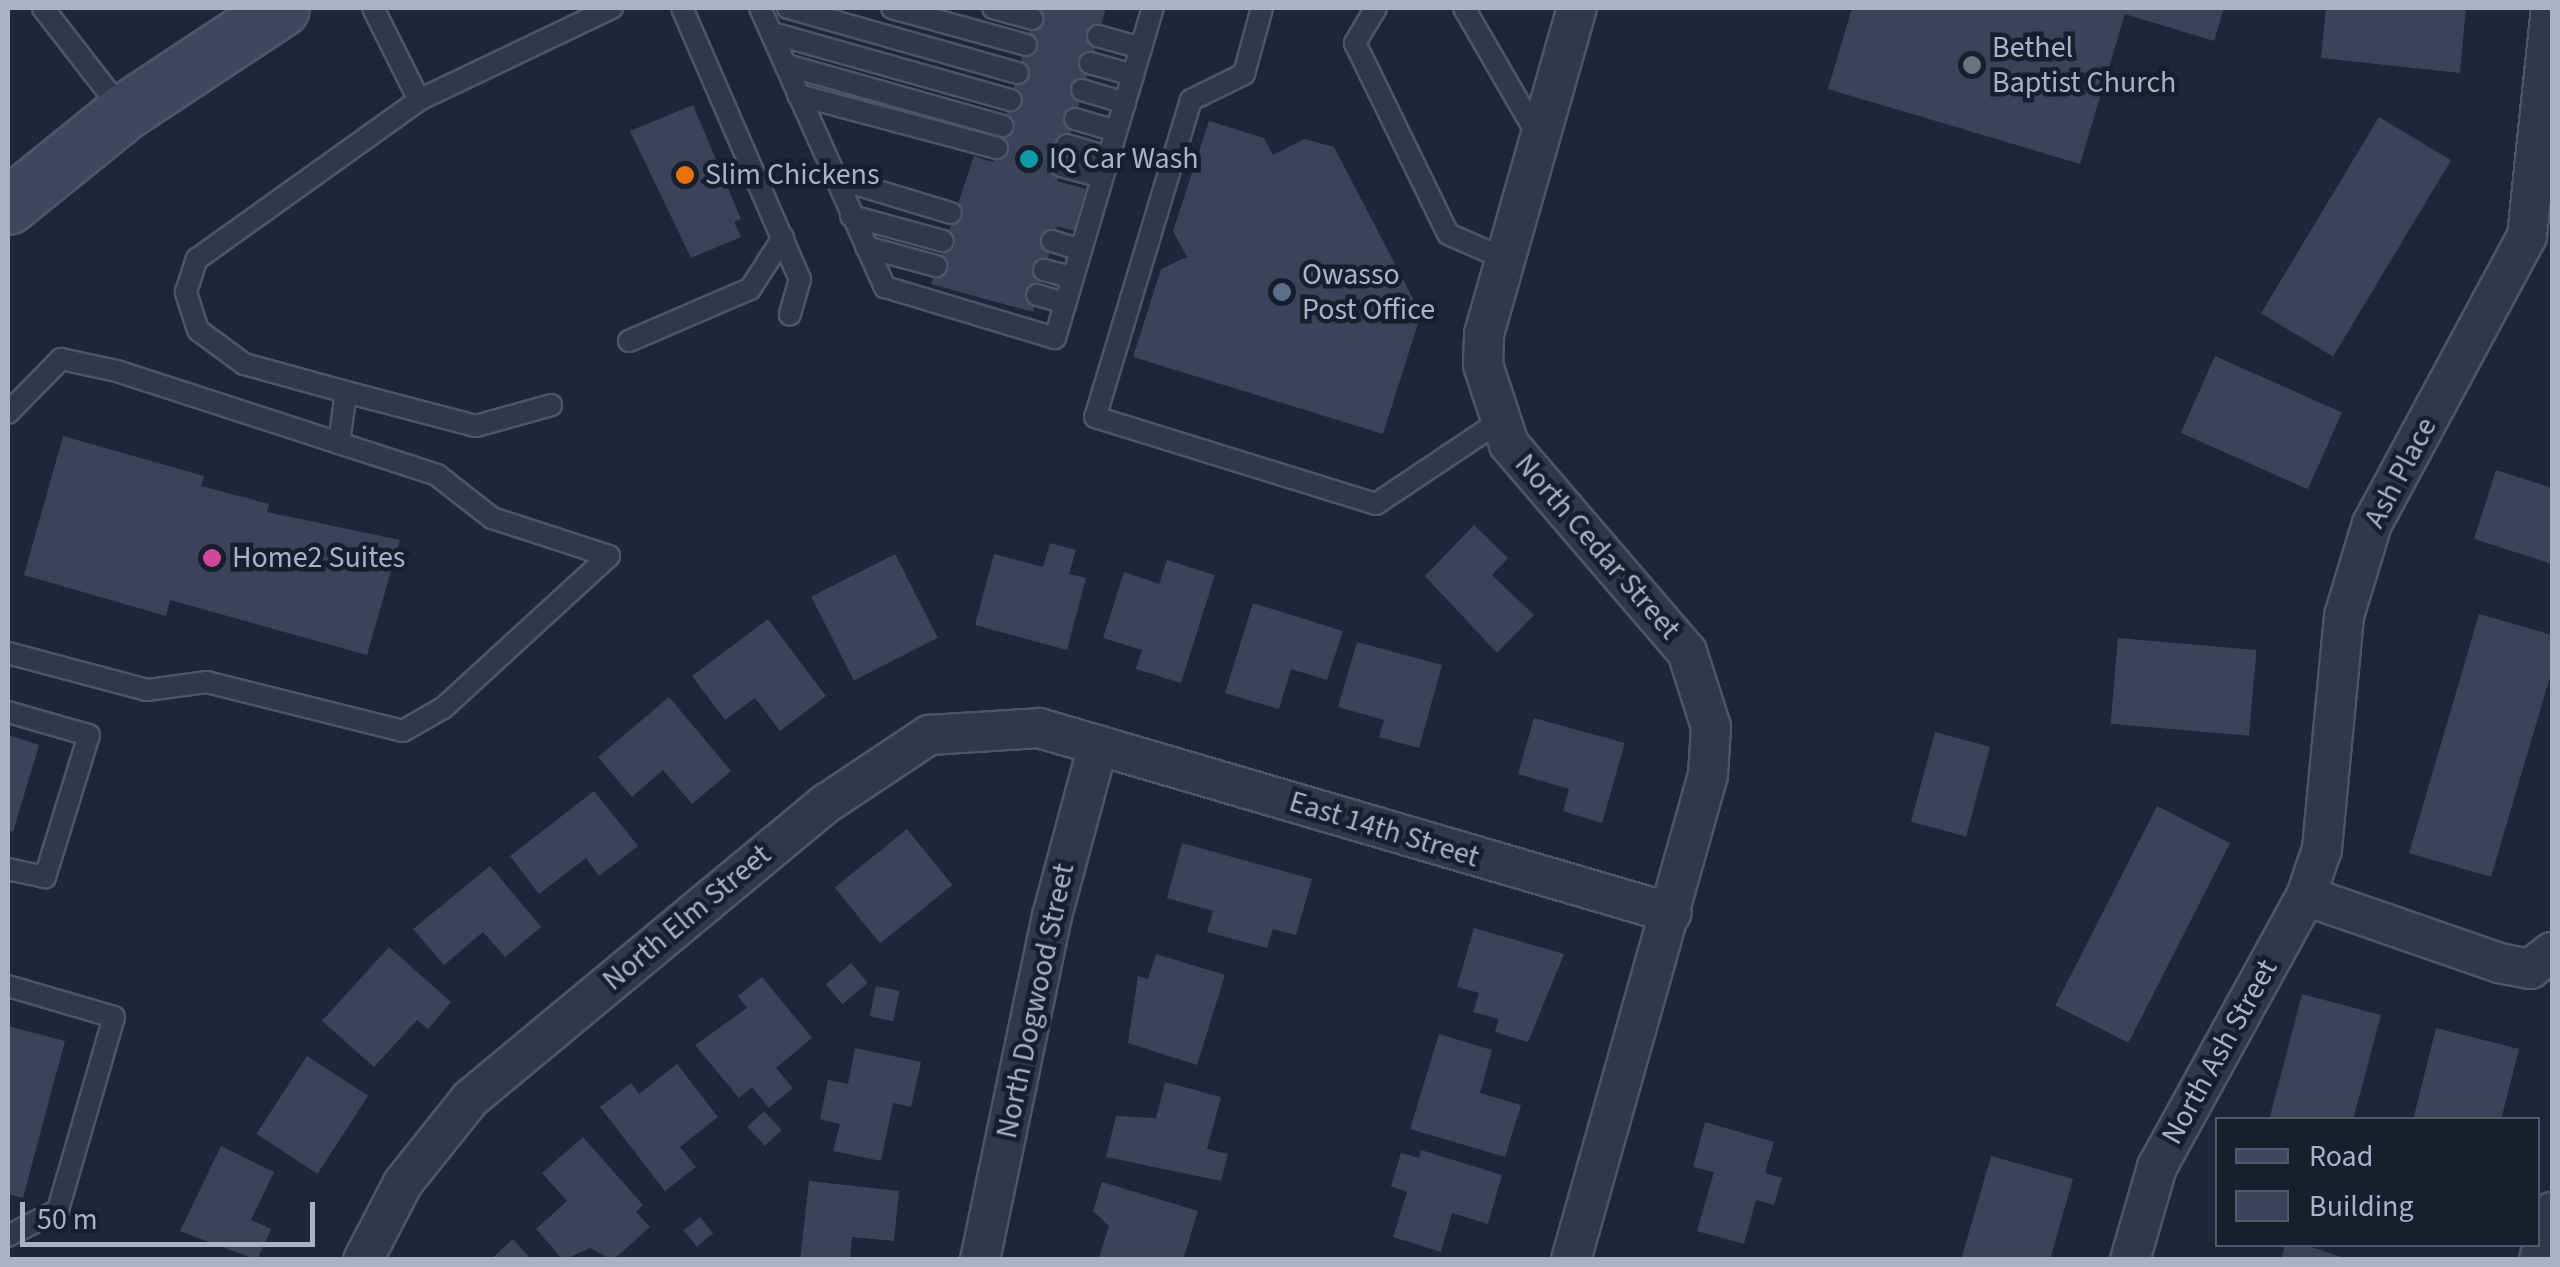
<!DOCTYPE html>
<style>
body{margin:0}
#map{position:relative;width:2560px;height:1267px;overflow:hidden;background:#1e2639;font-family:"Source Sans 3",sans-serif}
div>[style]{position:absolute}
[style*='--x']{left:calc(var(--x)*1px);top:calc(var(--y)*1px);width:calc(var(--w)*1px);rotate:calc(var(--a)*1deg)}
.building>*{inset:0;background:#3a4359;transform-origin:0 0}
.roads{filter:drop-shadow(2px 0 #4f5567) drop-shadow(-2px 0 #4f5567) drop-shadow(0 2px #4f5567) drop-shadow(0 -2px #4f5567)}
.service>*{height:20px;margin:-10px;padding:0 10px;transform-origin:10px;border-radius:10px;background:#323849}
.minor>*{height:38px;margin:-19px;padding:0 19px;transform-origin:19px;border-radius:19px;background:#323849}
.secondary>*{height:55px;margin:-27.5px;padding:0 27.5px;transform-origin:27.5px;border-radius:27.5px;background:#3f465d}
.dots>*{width:28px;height:28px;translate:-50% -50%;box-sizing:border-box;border:5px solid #171e2e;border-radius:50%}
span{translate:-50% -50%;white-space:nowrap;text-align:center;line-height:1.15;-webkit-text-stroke:9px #171e2e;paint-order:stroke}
.poi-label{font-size:30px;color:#acb2c6}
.left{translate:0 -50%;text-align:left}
.street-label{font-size:30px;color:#acb2c6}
.frame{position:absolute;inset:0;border:10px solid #acb2c6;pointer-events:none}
.legend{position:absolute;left:2215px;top:1117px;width:325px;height:130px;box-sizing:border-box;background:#171e2e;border:2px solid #53596b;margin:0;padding:12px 18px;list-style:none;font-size:30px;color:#acb2c6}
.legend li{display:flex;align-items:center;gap:20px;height:50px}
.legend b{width:50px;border:2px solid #53596b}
.scale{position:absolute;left:20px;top:1202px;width:295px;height:45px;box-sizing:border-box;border:5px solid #acb2c6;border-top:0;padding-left:12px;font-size:30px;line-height:35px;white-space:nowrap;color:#acb2c6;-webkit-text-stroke:8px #171e2e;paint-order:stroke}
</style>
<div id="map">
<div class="building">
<div style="clip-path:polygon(1036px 8px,1106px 8px,1057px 181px,1086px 189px,1074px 231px,1057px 226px,1033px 312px,931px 284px,974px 156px,993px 162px)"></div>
<div style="clip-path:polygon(1852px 8px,2224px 8px,2214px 41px,2125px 14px,2080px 164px,1828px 89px)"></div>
<div style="clip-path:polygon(2326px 8px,2466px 8px,2460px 73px,2321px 58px)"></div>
<div style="clip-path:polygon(693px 105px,741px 219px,734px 222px,741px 237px,691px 258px,630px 131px)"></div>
<div style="left:2379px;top:117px;width:84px;height:229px;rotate:31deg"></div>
<div style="clip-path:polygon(1209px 121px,1264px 138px,1273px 155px,1304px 139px,1334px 147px,1421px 314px,1383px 434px,1133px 357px,1161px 269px,1187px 257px,1173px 231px)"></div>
<div style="left:2215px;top:356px;width:139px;height:84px;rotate:24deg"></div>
<div style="clip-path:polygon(63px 436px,204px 476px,201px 486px,269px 504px,267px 512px,400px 540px,367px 655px,170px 600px,166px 616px,24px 575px)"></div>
<div style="clip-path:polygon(2496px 470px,2552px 488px,2552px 564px,2474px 539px)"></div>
<div style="clip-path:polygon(1474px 525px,1508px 558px,1492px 575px,1534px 615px,1497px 653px,1425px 576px)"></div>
<div style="clip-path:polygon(1050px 543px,1076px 550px,1069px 574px,1086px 578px,1067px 650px,975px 625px,994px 554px,1043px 567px)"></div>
<div style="left:895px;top:554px;width:94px;height:94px;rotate:63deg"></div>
<div style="clip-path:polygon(1167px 560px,1215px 575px,1181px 683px,1136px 669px,1142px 650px,1103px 638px,1124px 572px,1159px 584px)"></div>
<div style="clip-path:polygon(1253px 603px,1343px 631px,1327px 680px,1291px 669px,1279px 709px,1225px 693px)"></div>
<div style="clip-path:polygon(2479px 614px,2552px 635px,2552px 670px,2491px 877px,2409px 853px)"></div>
<div style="clip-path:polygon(768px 619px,826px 696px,780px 731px,755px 698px,725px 720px,692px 676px)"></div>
<div style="left:2118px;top:638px;width:139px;height:86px;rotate:5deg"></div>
<div style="clip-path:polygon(1357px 642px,1442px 665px,1419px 748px,1379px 737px,1384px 720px,1338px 707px)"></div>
<div style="clip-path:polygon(669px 697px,731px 771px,692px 804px,663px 770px,632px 797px,598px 757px)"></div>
<div style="clip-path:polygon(1534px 718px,1625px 743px,1602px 823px,1563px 811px,1569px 789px,1518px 774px)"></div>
<div style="left:1935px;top:732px;width:57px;height:93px;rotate:15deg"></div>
<div style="clip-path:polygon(8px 735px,39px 745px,13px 832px,8px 830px)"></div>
<div style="clip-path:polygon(594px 791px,638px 846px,599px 876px,586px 858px,539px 894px,510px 856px)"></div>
<div style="left:2157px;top:806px;width:82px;height:224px;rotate:27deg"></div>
<div style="left:907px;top:829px;width:72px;height:93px;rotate:51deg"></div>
<div style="clip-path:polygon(1182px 843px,1312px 879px,1296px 935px,1273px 929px,1267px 948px,1207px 932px,1213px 911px,1167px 898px)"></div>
<div style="clip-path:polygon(490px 866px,541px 927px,505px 957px,483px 932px,444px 965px,413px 929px)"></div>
<div style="clip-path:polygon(1474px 928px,1564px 954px,1528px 1042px,1495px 1032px,1499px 1019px,1473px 1012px,1479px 993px,1457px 987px)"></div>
<div style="clip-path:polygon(389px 947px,451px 1002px,428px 1029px,417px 1020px,374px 1067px,322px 1021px)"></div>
<div style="clip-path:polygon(1156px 954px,1225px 975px,1197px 1065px,1128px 1043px,1138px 976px,1148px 979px)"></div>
<div style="left:851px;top:963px;width:26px;height:33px;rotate:50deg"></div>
<div style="clip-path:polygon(762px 977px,812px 1038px,776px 1068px,793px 1088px,769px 1108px,752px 1087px,739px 1098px,695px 1045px,747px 1008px,738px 996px)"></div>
<div style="left:876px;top:986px;width:24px;height:31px;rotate:12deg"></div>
<div style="clip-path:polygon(2302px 994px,2381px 1015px,2353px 1120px,2269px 1120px)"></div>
<div style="clip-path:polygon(8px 1026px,65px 1041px,23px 1198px,8px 1194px)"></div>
<div style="clip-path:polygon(2436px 1028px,2519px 1049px,2501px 1120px,2413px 1120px)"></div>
<div style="clip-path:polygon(1439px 1034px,1492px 1050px,1480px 1093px,1521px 1105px,1505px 1157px,1410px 1129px)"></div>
<div style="clip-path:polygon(855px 1048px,921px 1062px,911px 1107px,893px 1103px,881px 1161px,833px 1151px,840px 1124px,820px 1119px,828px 1080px,848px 1084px)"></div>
<div style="left:307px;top:1056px;width:73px;height:93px;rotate:33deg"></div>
<div style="clip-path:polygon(677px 1064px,718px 1117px,680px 1147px,696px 1167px,665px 1191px,600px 1107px,631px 1083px,639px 1094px)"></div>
<div style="clip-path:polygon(1165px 1082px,1221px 1097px,1207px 1149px,1228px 1154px,1221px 1181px,1106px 1157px,1116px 1116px,1156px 1118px)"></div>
<div style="left:764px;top:1111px;width:26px;height:23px;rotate:47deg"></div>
<div style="clip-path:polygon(1705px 1122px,1774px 1142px,1765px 1173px,1782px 1178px,1774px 1205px,1756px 1200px,1744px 1244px,1697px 1231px,1714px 1172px,1693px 1167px)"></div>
<div style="clip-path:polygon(583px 1137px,643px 1205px,636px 1212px,650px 1227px,613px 1260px,590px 1248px,563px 1260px,536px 1229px,567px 1201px,542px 1173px)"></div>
<div style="clip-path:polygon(221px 1146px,274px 1172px,251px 1220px,271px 1229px,257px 1260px,180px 1231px)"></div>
<div style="clip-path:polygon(1421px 1150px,1502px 1175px,1488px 1224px,1452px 1213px,1441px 1252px,1393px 1237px,1407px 1192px,1391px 1186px,1401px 1153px,1419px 1158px)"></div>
<div style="clip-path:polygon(1991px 1156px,2073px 1179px,2050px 1260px,1961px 1260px)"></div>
<div style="clip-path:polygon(809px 1181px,899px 1191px,894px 1241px,852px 1237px,850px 1260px,800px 1260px)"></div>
<div style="clip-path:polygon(1102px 1182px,1198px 1211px,1183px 1260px,1098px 1260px,1109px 1226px,1093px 1211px)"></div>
<div style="left:700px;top:1217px;width:21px;height:21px;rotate:51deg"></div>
<div style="clip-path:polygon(513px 1239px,532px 1260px,490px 1260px)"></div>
<div style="clip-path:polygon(2285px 1245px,2305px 1245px,2351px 1260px,2281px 1260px)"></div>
</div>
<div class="roads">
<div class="service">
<div style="--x:43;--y:8;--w:130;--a:52.2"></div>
<div style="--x:373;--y:8;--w:103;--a:63.4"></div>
<div style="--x:682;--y:8;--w:296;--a:66.5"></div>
<div style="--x:800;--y:279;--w:37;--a:106"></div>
<div style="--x:760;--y:8;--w:306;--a:65.9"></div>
<div style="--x:885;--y:287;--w:177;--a:16.7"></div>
<div style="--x:1055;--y:338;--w:344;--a:-73.5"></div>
<div style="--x:788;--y:8;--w:239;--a:15.8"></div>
<div style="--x:892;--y:8;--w:139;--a:15.4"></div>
<div style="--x:993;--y:8;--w:41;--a:15.4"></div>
<div style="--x:1262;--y:8;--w:68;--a:105.3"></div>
<div style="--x:1244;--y:74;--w:59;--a:153.9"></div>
<div style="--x:1191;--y:100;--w:331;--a:106.8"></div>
<div style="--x:1095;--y:417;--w:294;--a:17.2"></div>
<div style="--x:1376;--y:504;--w:149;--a:-33.8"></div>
<div style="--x:1376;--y:8;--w:41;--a:121"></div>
<div style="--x:1355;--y:43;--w:212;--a:64"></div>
<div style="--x:1448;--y:234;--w:62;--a:23.7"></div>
<div style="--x:1464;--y:8;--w:151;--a:59.9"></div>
<div style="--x:772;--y:33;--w:248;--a:15.7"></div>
<div style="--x:1098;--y:36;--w:45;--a:15.6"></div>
<div style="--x:1090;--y:63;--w:45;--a:15.6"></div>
<div style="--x:786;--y:65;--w:225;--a:15.7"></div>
<div style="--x:1082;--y:90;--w:45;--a:16.8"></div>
<div style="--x:798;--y:95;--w:206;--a:14.9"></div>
<div style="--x:1075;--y:119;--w:43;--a:16.3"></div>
<div style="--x:1067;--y:145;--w:43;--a:16.3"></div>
<div style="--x:1061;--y:166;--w:42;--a:15"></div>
<div style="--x:835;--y:178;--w:121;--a:16.8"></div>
<div style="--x:851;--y:216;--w:95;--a:15.2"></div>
<div style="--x:1052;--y:241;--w:30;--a:17"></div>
<div style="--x:866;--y:247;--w:73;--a:15.2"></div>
<div style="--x:1044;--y:270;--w:30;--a:15"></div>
<div style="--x:1037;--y:295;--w:29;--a:16"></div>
<div style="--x:629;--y:341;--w:132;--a:-23.3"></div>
<div style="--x:750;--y:289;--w:61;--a:-57.1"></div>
<div style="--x:346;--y:392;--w:134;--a:14.7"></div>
<div style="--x:476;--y:426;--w:78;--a:-15.6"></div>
<div style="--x:8;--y:413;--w:76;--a:-45.5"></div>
<div style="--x:61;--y:359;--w:57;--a:12.1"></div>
<div style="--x:117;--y:371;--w:336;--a:18"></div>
<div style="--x:437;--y:475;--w:70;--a:38"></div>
<div style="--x:492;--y:518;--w:123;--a:18"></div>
<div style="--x:609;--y:556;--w:225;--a:137.5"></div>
<div style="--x:443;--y:708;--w:46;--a:150.1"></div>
<div style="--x:403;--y:731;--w:202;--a:-166"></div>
<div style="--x:207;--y:682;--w:61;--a:172.4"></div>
<div style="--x:147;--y:690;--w:144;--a:-165.1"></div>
<div style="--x:339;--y:443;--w:51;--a:-82.2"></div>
<div style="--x:346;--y:392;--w:106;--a:-164.6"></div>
<div style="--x:244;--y:364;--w:57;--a:-143.5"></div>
<div style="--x:198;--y:330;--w:40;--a:-108"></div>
<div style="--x:186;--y:292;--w:35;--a:-72"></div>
<div style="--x:197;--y:259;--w:273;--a:-35.6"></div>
<div style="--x:419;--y:100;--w:214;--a:-25.5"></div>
<div style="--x:8;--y:712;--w:84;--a:15.9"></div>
<div style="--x:89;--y:735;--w:149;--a:107.2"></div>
<div style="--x:45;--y:877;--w:38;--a:-168"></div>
<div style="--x:8;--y:986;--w:110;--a:16.3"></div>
<div style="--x:114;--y:1017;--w:201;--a:106.2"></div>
<div style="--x:58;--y:1210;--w:56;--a:152.5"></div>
</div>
<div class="minor">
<div style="--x:2306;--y:896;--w:204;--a:19.1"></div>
<div style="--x:2499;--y:963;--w:32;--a:11"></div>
<div style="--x:2530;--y:969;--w:28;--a:-38"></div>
<div style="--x:363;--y:1260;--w:87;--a:-62.5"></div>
<div style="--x:403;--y:1183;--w:107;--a:-51.4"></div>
<div style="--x:470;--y:1099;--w:464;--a:-39.7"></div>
<div style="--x:827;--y:803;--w:123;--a:-33.7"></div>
<div style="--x:929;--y:735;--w:110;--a:-3.6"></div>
<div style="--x:1039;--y:728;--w:659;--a:16.32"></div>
<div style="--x:980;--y:1260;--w:351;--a:-78.2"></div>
<div style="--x:1052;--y:916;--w:177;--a:-74.9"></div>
<div style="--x:1571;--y:1260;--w:504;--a:-74.23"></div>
<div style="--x:1708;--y:775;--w:48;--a:-86.4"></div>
<div style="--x:1711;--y:727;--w:79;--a:-107.7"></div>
<div style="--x:1687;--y:652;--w:274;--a:-130.6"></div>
<div style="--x:1509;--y:444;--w:83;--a:-108.2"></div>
<div style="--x:1483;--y:365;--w:31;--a:-88"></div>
<div style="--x:1484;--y:334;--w:339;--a:-74.1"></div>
<div style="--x:2130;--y:1260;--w:97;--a:-73.8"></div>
<div style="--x:2157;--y:1167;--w:309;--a:-61.2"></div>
<div style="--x:2306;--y:896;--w:50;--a:-71.2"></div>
<div style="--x:2322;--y:849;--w:234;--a:-84.6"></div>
<div style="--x:2344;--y:616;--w:96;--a:-73.1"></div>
<div style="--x:2372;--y:524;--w:327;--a:-61.7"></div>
<div style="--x:2527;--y:236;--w:229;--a:-84"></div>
<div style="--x:2539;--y:1260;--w:50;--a:-74.8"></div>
</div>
<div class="secondary">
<div style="--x:8;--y:206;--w:149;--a:-39"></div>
<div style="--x:124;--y:112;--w:188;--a:-33.5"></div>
</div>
</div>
<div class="dots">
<div style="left:1972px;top:65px;background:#6b7280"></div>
<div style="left:1029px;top:159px;background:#0f9aa8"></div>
<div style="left:685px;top:175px;background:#e8710a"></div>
<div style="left:1282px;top:292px;background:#5c6f8a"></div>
<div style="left:212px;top:558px;background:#d1479c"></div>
</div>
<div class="poi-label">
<span class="left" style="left:1992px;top:65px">Bethel<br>Baptist Church</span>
<span class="left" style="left:1049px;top:159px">IQ Car Wash</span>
<span class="left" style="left:705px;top:175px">Slim Chickens</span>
<span class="left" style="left:1302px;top:292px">Owasso<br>Post Office</span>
<span class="left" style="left:232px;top:558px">Home2 Suites</span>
</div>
<div class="street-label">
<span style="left:2401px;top:473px;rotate:-62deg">Ash Place</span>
<span style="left:1597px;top:547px;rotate:49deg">North Cedar Street</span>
<span style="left:1384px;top:830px;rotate:17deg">East 14th Street</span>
<span style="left:687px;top:918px;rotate:-40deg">North Elm Street</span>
<span style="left:1036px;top:1001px;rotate:-78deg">North Dogwood Street</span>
<span style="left:2220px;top:1052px;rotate:-61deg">North Ash Street</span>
</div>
<div class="frame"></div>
<ul class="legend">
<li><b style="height:12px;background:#3f465d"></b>Road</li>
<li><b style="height:28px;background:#3a4359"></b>Building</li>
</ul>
<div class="scale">50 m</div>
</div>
